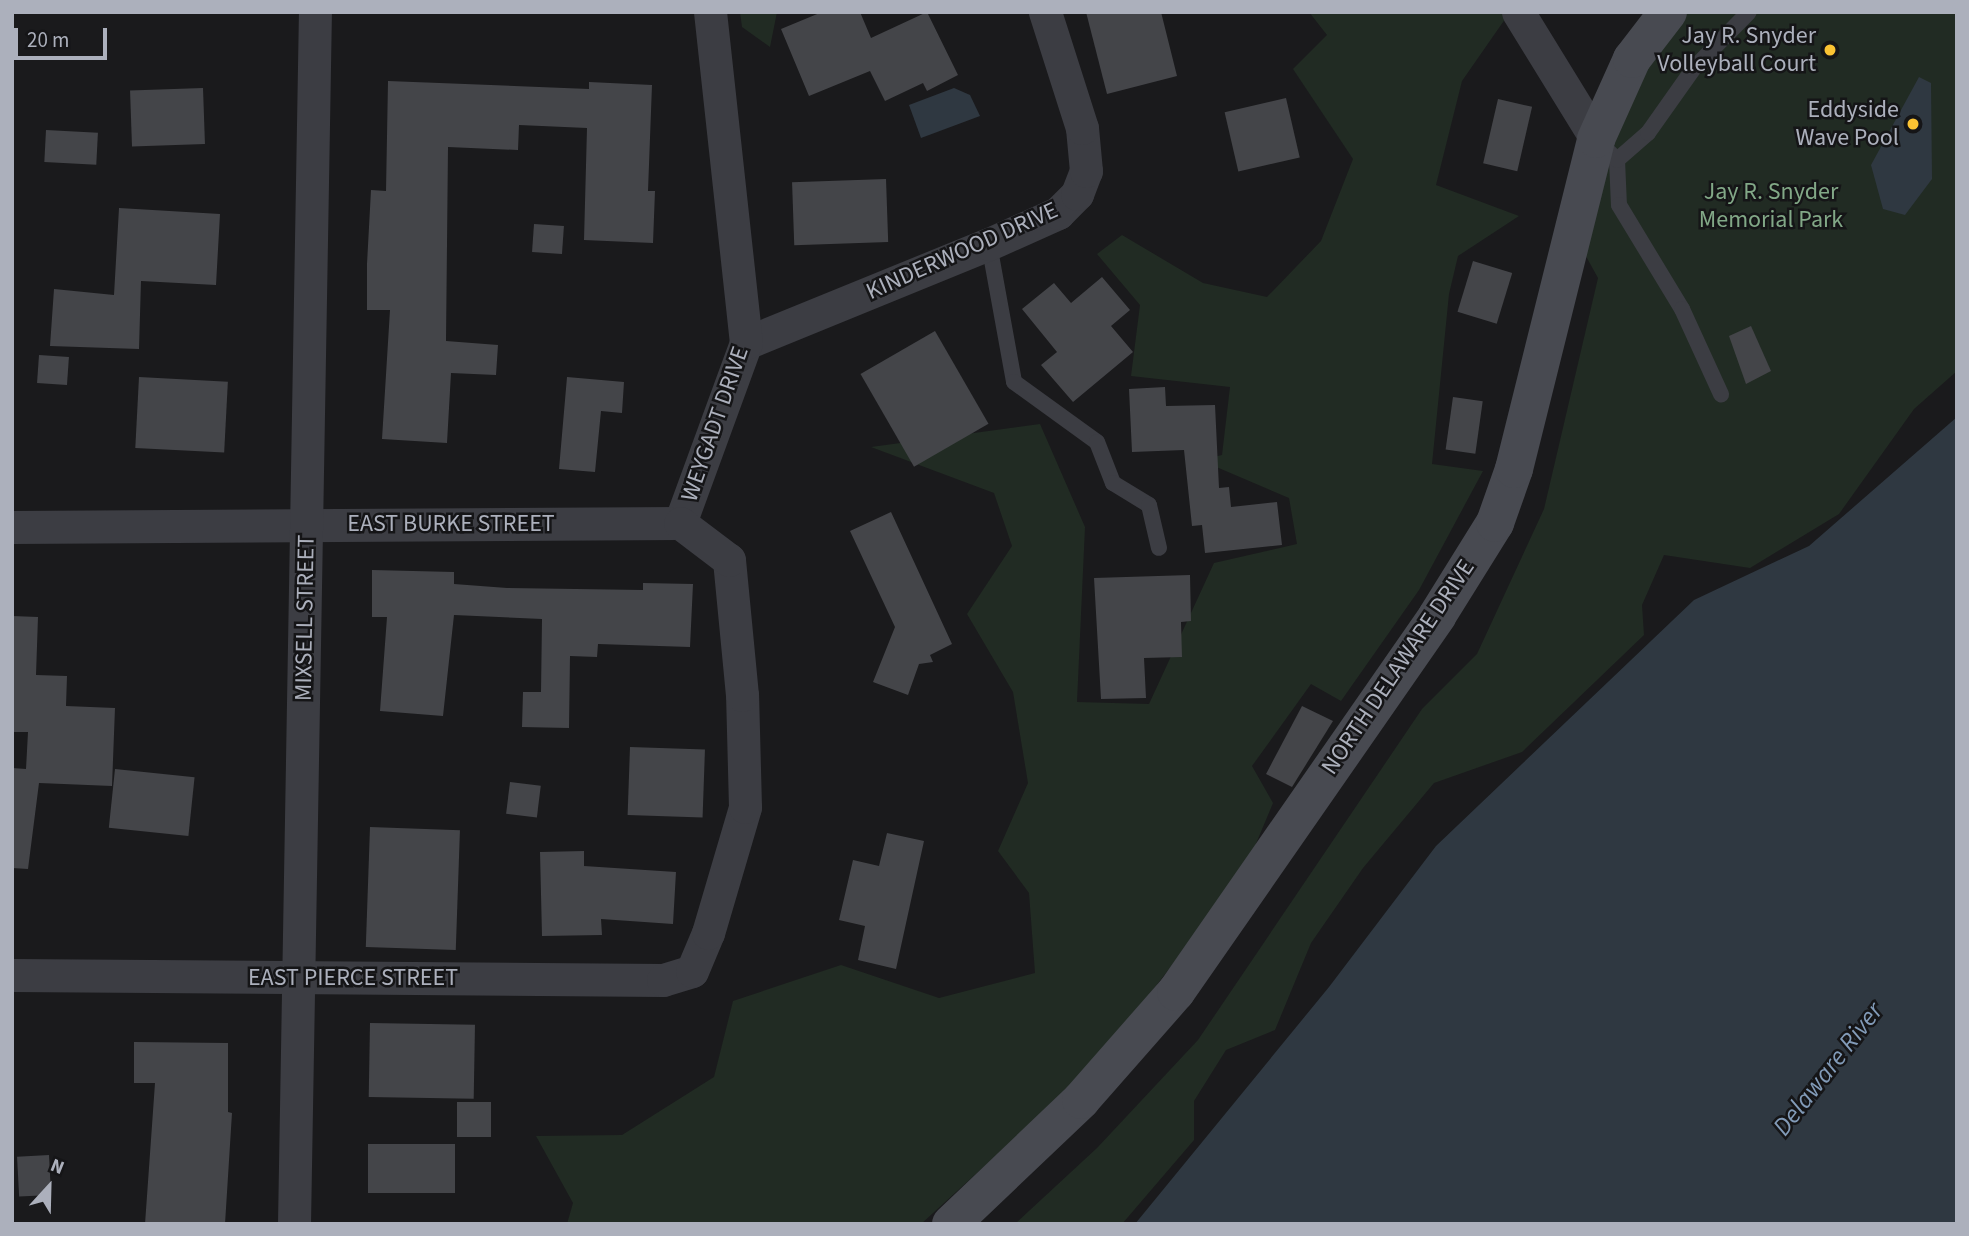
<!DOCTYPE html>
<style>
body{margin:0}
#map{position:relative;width:1969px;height:1236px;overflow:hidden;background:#1a1a1c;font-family:"Source Sans 3",sans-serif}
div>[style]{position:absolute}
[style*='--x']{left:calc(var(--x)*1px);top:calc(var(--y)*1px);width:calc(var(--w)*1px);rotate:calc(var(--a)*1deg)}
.green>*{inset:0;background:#212b23}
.water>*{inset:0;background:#2f3841}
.building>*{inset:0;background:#444549;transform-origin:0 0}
.lane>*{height:16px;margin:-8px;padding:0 8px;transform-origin:8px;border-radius:8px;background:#3c3d43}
.street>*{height:33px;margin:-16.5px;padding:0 16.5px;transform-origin:16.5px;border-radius:16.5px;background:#3c3d43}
.secondary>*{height:38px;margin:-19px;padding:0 19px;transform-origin:19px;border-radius:19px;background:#484a51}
.dots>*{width:19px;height:19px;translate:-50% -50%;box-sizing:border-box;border:4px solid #151517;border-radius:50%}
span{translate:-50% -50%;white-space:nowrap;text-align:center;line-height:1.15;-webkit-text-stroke:5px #151517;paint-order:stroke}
.poi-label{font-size:24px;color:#acb0bc}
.right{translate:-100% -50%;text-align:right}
.park-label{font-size:24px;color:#82a887}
.street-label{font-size:24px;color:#acb0bc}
.water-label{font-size:26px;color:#829bb8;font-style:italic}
.frame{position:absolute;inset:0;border:14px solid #acb0bc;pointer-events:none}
.north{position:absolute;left:14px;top:1152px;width:70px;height:70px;-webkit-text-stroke:5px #151517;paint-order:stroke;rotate:22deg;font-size:19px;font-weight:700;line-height:28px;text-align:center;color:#acb0bc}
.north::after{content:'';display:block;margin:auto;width:24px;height:32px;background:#acb0bc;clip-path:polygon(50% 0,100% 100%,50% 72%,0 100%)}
.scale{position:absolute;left:14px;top:28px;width:93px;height:32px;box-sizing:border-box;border:4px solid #acb0bc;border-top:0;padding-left:9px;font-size:21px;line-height:24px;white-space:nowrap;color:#acb0bc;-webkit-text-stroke:5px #151517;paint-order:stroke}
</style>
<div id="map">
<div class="green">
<div style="clip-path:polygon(740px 12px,777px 12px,770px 47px,742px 27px)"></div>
<div style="clip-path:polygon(1309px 12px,1510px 12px,1462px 81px,1436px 185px,1519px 216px,1458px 256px,1449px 294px,1432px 464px,1483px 471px,1419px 590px,1341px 701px,1311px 684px,1252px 766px,1273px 803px,1244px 872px,1094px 1066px,921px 1224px,567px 1224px,573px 1203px,536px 1136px,622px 1135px,714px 1077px,733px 1001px,841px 965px,939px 998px,1035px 973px,1029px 893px,998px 851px,1028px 783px,1013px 692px,967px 614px,1012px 546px,994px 493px,871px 447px,1040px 424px,1085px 527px,1077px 702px,1149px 704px,1214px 563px,1297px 544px,1289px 498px,1200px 460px,1222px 455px,1230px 387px,1131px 376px,1140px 305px,1097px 254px,1122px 235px,1203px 283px,1267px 297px,1321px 241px,1353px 159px,1293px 69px,1327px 35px)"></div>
<div style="clip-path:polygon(1668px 12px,1957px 12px,1957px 371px,1914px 409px,1839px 514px,1750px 568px,1664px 555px,1642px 605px,1644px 635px,1522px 752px,1434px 783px,1363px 868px,1311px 943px,1275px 1030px,1226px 1050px,1194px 1101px,1194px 1140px,1122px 1224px,1015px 1224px,1097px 1148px,1198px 1040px,1422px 709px,1477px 654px,1544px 509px,1598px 278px,1572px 231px)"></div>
</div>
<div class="water">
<div style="clip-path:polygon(1919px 77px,1931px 83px,1932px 179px,1905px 215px,1883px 209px,1871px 165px)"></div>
<div style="clip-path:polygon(954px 88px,970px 95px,980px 116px,921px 138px,909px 105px)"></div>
<div style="clip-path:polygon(1957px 417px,1957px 1224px,1135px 1224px,1329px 987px,1436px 846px,1694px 600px,1809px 546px)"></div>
</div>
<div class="building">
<div style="clip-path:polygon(822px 12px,860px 12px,871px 38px,927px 12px,958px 75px,927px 91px,923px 83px,885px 101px,870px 71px,809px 96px,781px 29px)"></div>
<div style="clip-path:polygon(1086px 12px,1161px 12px,1177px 76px,1107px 94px)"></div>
<div style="clip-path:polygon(388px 81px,589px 89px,589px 82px,652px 85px,648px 191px,655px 191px,653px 243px,584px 240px,587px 128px,519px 125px,518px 150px,448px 147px,446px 341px,498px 345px,496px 375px,451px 373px,447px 443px,382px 439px,390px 310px,367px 310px,367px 264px,371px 190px,386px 191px)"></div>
<div style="left:203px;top:88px;width:56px;height:73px;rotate:88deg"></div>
<div style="left:1286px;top:98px;width:61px;height:63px;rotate:77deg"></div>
<div style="left:1498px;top:99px;width:35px;height:66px;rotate:13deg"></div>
<div style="left:46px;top:130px;width:52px;height:32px;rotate:3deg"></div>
<div style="left:886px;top:179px;width:63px;height:94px;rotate:88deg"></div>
<div style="clip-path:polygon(119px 208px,220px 214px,216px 285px,141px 281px,139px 349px,50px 346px,54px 289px,114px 295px)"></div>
<div style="left:534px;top:224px;width:30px;height:28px;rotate:4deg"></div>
<div style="left:1473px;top:261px;width:41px;height:53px;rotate:17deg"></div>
<div style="clip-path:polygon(1102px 277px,1130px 310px,1111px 326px,1133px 352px,1073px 402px,1041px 365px,1057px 352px,1022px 309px,1054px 283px,1071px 303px)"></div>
<div style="clip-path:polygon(1751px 326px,1771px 371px,1746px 384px,1729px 336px)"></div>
<div style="left:935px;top:331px;width:107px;height:86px;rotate:60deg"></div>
<div style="left:39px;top:355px;width:30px;height:28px;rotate:4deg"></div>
<div style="left:139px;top:377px;width:89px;height:71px;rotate:3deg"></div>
<div style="clip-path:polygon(567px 377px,624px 382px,622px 413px,601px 411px,595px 472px,559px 469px)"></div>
<div style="clip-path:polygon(1165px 387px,1166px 406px,1215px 405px,1219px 488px,1229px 487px,1231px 507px,1277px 502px,1282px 545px,1205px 553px,1202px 525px,1192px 526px,1184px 450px,1132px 452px,1129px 389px)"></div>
<div style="left:1453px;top:397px;width:30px;height:53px;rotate:8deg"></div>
<div style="clip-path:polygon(891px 512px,952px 644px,930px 655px,933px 662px,919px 664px,908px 695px,873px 682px,895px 627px,850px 531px)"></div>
<div style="clip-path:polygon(372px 570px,454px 572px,454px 584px,507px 588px,643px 590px,643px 583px,693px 584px,690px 647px,598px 644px,597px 657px,570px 656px,569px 728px,522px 727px,523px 692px,541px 692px,542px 619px,454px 615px,443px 716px,380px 711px,387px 617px,372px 617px)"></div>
<div style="clip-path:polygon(1190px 575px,1191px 621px,1181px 622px,1182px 657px,1144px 658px,1146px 698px,1101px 699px,1094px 578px)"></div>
<div style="clip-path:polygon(12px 616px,38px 617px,36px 675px,67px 676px,66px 706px,115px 708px,112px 786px,39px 783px,28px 869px,12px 868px,12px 768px,26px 769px,28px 732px,12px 732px)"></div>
<div style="clip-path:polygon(1302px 706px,1333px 721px,1292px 787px,1266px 774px)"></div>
<div style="left:630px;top:747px;width:75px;height:68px;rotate:2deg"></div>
<div style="left:115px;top:769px;width:80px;height:59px;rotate:6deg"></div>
<div style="left:510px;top:782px;width:31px;height:32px;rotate:7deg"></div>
<div style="left:370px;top:827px;width:90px;height:120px;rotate:2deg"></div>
<div style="clip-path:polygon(887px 833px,924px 841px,896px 969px,858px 960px,865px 926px,839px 920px,853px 860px,879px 866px)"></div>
<div style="clip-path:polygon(584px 851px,584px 866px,676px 872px,673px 924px,601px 919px,602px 935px,542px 936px,540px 852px)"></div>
<div style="left:370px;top:1023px;width:105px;height:74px;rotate:1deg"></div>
<div style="clip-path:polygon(134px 1042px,228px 1043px,228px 1112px,232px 1113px,225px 1224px,145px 1224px,155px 1083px,134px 1083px)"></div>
<div style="left:457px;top:1102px;width:34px;height:35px"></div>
<div style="left:368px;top:1144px;width:87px;height:49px"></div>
<div style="left:49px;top:1155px;width:40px;height:32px;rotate:87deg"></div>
</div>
<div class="lane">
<div style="--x:1598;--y:141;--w:27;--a:45"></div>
<div style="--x:1617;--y:160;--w:45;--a:87.5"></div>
<div style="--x:1619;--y:205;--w:122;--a:58.8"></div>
<div style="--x:1682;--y:309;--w:94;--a:65.4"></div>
<div style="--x:1617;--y:160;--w:41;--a:-41.1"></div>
<div style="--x:1648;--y:133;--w:80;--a:-54.7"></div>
<div style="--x:1694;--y:68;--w:78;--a:-45.5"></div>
<div style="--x:989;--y:244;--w:140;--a:79.7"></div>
<div style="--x:1014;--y:382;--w:102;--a:35.9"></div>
<div style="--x:1097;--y:442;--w:44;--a:68.7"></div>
<div style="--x:1113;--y:483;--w:42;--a:31.4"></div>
<div style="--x:1149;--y:505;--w:44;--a:76.9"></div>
</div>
<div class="street">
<div style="--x:1518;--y:12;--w:149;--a:58.4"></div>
<div style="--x:746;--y:343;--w:262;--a:-22.2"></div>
<div style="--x:989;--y:244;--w:76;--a:-24.2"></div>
<div style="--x:1058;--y:213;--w:27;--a:-45"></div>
<div style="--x:1077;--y:194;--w:25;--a:-69"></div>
<div style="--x:1086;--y:171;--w:43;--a:-95.3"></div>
<div style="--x:1082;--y:128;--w:122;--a:-107.7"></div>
<div style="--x:680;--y:523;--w:192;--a:-69.9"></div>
<div style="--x:746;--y:343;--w:333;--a:-96.2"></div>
<div style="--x:12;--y:527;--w:668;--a:-0.34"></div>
<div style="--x:12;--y:975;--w:651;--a:0.44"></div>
<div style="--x:663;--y:980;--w:30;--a:-17"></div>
<div style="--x:692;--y:971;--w:41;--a:-67.2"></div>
<div style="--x:708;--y:933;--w:131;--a:-73.6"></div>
<div style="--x:745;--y:807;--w:112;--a:-91.5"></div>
<div style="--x:742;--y:695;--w:136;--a:-95.5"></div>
<div style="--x:729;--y:560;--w:61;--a:-142.9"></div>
<div style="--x:294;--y:1224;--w:1212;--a:-89.01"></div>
</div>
<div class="secondary">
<div style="--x:951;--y:1224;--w:180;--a:-43.6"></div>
<div style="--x:1081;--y:1100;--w:144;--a:-48.7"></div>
<div style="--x:1176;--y:992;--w:458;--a:-55.2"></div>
<div style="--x:1437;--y:616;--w:110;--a:-58.1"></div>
<div style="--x:1495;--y:523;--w:57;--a:-70.6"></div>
<div style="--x:1514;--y:469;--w:340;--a:-76"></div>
<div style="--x:1596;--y:139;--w:88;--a:-65.8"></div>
<div style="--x:1632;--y:59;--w:59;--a:-52.5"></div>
</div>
<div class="dots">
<div style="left:1830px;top:50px;background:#fbc333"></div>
<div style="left:1913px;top:124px;background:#fbc333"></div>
</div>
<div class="poi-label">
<span class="right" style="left:1816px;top:50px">Jay R. Snyder<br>Volleyball Court</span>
<span class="right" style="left:1899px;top:124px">Eddyside<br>Wave Pool</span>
</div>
<div class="park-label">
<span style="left:1771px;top:206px">Jay R. Snyder<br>Memorial Park</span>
</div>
<div class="street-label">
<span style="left:962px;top:251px;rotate:-24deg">KINDERWOOD DRIVE</span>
<span style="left:715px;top:424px;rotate:-71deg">WEYGADT DRIVE</span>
<span style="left:451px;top:524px">EAST BURKE STREET</span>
<span style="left:305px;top:618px;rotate:-89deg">MIXSELL STREET</span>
<span style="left:1398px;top:667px;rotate:-56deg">NORTH DELAWARE DRIVE</span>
<span style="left:353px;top:978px">EAST PIERCE STREET</span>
</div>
<div class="water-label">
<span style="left:1828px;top:1069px;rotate:-52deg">Delaware River</span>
</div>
<div class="frame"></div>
<div class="north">N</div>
<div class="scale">20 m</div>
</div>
